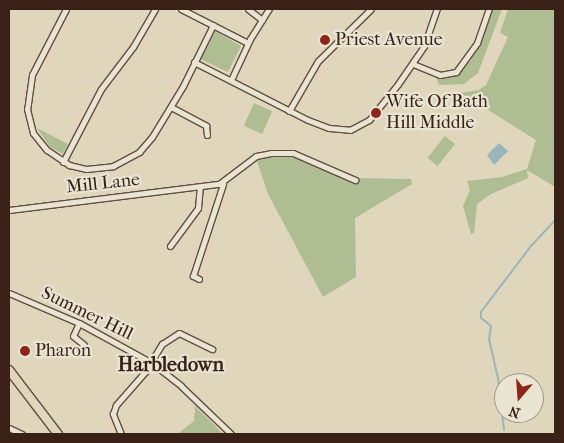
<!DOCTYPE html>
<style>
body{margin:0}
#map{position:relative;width:564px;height:443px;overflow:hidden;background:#dfd6bc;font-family:"IM FELL French Canon",serif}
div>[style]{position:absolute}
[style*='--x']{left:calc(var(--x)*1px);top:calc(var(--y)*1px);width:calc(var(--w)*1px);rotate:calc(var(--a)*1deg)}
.green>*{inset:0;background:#afbe92;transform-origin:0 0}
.water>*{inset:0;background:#98b6bb}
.stream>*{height:2px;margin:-1px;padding:0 1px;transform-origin:1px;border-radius:1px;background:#98b6bb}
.roads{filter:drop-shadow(1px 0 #624e41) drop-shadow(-1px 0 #624e41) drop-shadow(0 1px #624e41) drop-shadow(0 -1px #624e41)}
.street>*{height:5px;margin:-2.5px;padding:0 2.5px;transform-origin:2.5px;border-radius:2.5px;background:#eae4d3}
.primary>*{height:8px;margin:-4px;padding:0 4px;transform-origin:4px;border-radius:4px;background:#dfd6bc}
.dots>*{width:14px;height:14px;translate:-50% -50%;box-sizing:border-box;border:2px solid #eae4d3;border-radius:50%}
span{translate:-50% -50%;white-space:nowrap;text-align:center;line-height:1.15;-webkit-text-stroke:4.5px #eae4d3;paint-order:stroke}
.poi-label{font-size:18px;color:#392118}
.left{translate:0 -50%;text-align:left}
.street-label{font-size:18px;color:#392118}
.quarter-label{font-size:20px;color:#392118;font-weight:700}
.frame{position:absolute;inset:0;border:10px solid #392118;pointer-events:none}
.north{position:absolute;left:494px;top:373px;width:50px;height:50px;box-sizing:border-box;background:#eae4d3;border:1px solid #a39688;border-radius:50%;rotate:198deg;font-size:14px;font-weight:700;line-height:20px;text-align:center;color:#392118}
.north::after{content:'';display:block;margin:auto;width:18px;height:22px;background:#8f2418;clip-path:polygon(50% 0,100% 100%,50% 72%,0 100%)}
</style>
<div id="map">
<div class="green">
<div style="clip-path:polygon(490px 9px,502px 9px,478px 73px,464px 84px,439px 85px,436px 77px,458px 75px,471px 60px)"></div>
<div style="clip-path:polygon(508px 9px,555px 9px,555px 187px,527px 170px,528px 178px,491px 194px,477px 204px,474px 233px,471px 234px,463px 206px,470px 190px,467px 181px,502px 177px,527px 169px,536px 140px,461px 93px,479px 90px,486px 85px,508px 37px,500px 33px)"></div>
<div style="clip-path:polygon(215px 31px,241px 46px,228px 72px,200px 59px,210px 42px,210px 36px)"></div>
<div style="left:254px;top:103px;width:20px;height:25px;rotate:24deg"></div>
<div style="clip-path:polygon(37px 128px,68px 144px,63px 154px,50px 147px)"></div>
<div style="left:445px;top:136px;width:13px;height:28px;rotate:39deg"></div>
<div style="clip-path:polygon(271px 154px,293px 155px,355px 183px,354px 178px,411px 179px,412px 184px,355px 218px,356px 277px,323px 297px,268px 194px,256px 158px)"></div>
<div style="clip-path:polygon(195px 406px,223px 434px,177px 434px,194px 421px)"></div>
</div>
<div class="water">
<div style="clip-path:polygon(499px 143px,508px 151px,494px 165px,487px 155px)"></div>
</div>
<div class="stream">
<div style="--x:504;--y:430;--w:52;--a:-96.6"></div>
<div style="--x:498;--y:378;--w:39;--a:-103"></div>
<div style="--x:489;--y:340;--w:14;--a:-82"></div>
<div style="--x:491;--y:326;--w:13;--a:-141"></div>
<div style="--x:481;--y:318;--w:6;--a:-90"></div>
<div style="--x:481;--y:312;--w:83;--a:-52.9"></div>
<div style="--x:531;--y:246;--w:35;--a:-47"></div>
</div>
<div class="roads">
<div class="street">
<div style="--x:66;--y:9;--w:74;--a:117.3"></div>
<div style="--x:32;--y:75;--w:34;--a:98"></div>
<div style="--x:27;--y:109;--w:25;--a:76"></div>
<div style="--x:33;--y:133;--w:22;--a:51"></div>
<div style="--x:47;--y:150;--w:27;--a:34"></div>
<div style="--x:69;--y:165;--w:17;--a:13"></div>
<div style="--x:86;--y:169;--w:27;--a:-6"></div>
<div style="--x:113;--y:166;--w:30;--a:-28"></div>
<div style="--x:139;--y:152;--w:20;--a:-49"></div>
<div style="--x:152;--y:137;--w:60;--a:-58.7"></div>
<div style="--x:183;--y:86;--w:68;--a:-63.8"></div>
<div style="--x:181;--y:9;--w:75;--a:26.9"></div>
<div style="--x:248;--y:9;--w:18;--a:38"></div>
<div style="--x:194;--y:62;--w:128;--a:27"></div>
<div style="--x:308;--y:120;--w:22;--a:21"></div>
<div style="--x:329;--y:128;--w:21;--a:5"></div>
<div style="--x:350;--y:130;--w:21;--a:-28"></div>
<div style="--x:369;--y:120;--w:46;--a:-51.1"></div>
<div style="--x:398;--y:84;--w:46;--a:-55.6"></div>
<div style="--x:424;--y:46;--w:39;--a:-71"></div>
<div style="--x:413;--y:64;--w:29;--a:22"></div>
<div style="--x:440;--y:75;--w:16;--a:-11"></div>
<div style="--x:456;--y:72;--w:36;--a:-54"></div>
<div style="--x:477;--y:43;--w:36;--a:-71"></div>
<div style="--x:231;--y:80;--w:45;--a:-65.1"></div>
<div style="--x:250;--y:39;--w:36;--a:-58"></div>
<div style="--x:171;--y:107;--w:40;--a:28"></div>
<div style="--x:206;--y:126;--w:9;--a:84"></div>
<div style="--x:289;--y:111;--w:58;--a:-59.9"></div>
<div style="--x:318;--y:61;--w:74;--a:-44.5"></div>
<div style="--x:63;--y:162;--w:82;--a:-62.5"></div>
<div style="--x:101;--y:89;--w:53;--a:-52.7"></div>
<div style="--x:133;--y:47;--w:44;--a:-59.9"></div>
<div style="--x:9;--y:210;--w:212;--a:-7.1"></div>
<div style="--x:219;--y:184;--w:46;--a:-37.1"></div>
<div style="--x:256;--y:156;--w:15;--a:-11"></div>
<div style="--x:271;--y:153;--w:22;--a:0"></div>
<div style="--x:293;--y:153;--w:68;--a:23.5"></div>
<div style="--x:170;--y:246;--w:47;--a:-53.6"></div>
<div style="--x:198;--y:208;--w:21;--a:-85"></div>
<div style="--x:199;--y:279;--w:7;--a:-153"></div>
<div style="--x:193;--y:276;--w:97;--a:-71.9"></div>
<div style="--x:9;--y:293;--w:76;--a:23.2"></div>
<div style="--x:79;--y:323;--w:83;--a:28.7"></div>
<div style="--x:152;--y:363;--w:37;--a:38"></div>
<div style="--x:181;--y:386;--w:69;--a:43.8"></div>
<div style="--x:79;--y:323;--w:14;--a:115"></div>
<div style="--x:73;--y:336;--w:14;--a:39"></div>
<div style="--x:9;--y:428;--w:14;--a:25"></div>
<div style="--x:121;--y:434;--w:22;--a:-112"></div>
<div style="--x:113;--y:414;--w:9;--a:-72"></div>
<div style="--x:116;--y:405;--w:44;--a:-48.7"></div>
<div style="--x:145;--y:372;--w:33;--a:-59"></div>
<div style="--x:162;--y:344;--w:20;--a:-33"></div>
<div style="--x:179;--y:333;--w:37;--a:26"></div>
</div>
<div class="primary">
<div style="--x:9;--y:370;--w:81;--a:52.6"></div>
</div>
</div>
<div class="dots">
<div style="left:325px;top:40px;background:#8f2418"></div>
<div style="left:376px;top:113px;background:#8f2418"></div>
<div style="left:25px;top:351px;background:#8f2418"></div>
</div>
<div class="poi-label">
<span class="left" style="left:335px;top:40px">Priest Avenue</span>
<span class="left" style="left:386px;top:113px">Wife Of Bath<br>Hill Middle</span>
<span class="left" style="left:35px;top:351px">Pharon</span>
</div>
<div class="street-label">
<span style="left:103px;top:184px;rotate:-6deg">Mill Lane</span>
<span style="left:87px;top:314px;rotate:26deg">Summer Hill</span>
</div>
<div class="quarter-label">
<span style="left:171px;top:364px">Harbledown</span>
</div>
<div class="frame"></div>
<div class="north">N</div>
</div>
